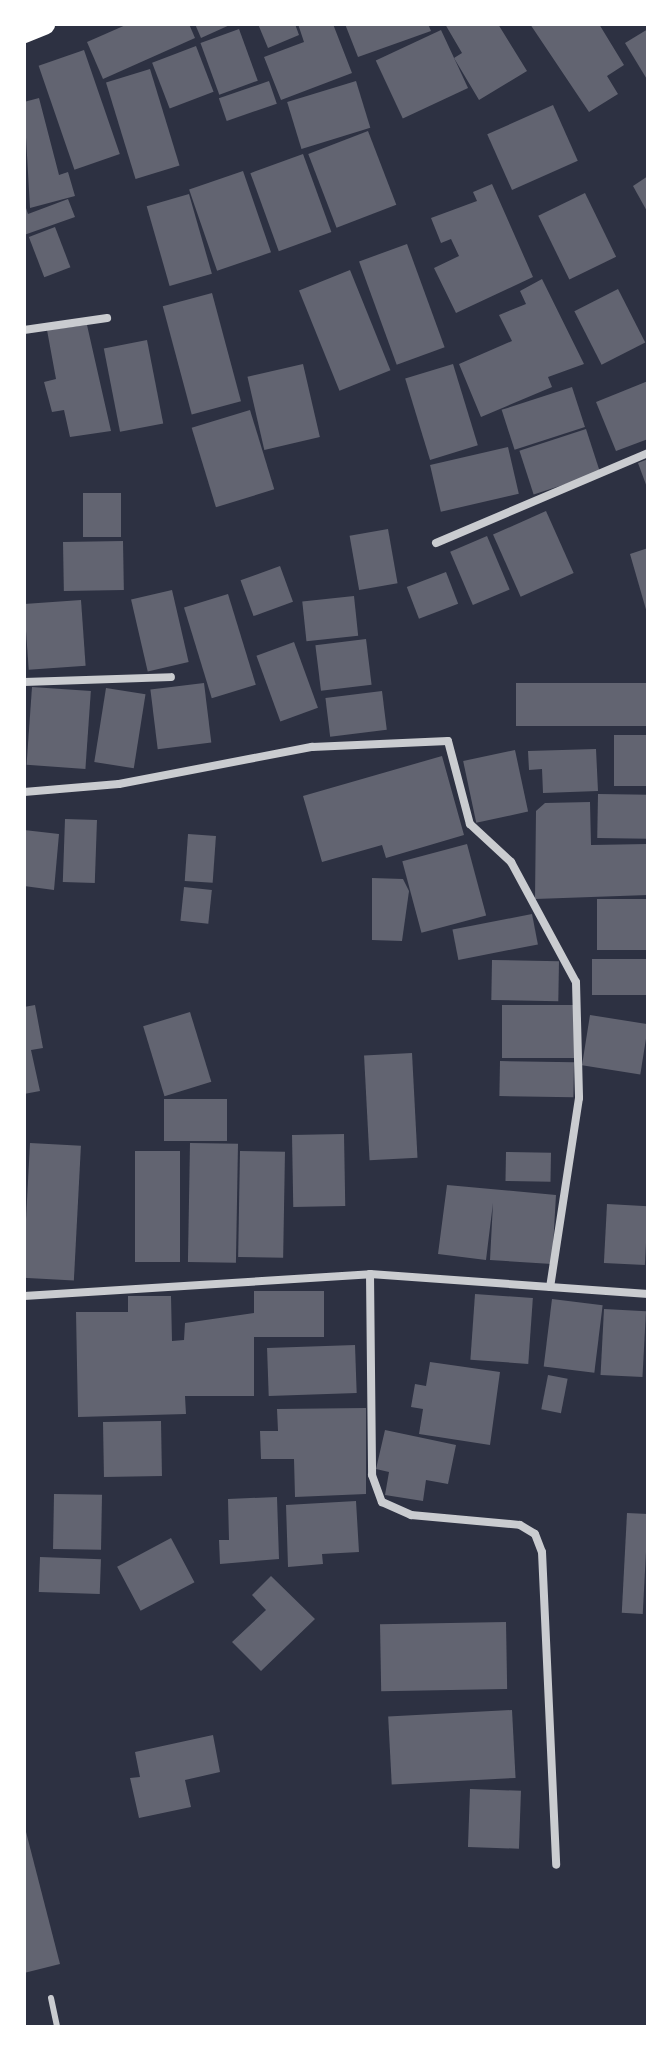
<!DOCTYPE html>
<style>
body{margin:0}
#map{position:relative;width:672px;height:2051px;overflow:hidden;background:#2d3142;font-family:Poppins,sans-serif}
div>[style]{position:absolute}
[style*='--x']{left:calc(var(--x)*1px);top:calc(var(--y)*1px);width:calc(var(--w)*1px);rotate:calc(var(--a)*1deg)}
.building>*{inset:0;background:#626471;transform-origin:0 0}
.service>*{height:6px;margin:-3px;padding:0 3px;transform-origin:3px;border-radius:3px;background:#caccd0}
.minor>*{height:8px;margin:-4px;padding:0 4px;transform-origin:4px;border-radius:4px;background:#caccd0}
.trunk>*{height:22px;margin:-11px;padding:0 11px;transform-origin:11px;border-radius:11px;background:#fff}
span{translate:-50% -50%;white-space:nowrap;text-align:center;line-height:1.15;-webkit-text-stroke:8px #fff;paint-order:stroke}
.frame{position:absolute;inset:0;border:26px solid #fff;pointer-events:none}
</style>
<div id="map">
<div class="building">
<div style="clip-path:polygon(128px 24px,189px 24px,195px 38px,103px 79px,87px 42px)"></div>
<div style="clip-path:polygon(195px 24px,232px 24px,201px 38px)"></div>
<div style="clip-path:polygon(258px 24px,295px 24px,299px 35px,268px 48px)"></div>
<div style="clip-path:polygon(298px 24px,333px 24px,352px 73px,281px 100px,264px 57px,304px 42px)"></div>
<div style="clip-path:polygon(345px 24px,428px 24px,431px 31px,358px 57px)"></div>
<div style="clip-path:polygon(445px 24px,498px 24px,527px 71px,479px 100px,454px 58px,462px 53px)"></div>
<div style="clip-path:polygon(530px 24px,599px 24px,624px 65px,607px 76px,618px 94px,589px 112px)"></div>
<div style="left:239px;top:29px;width:55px;height:41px;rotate:70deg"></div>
<div style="clip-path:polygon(648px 29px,648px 81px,625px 43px)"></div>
<div style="left:441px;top:30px;width:64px;height:72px;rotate:65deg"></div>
<div style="left:196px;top:46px;width:49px;height:47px;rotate:69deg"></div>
<div style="left:84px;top:50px;width:110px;height:48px;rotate:71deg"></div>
<div style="left:150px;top:69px;width:101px;height:46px;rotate:73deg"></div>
<div style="left:269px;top:81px;width:24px;height:53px;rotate:71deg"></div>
<div style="left:356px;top:81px;width:49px;height:72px;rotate:73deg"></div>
<div style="clip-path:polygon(39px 98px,59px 175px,68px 172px,75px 196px,30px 208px,24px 102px)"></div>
<div style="left:553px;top:105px;width:61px;height:72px;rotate:66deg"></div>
<div style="left:368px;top:131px;width:79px;height:64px;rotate:69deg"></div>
<div style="left:303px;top:154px;width:83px;height:56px;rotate:70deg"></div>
<div style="left:243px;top:171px;width:86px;height:57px;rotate:71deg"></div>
<div style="clip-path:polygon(648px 176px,648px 213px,633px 186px)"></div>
<div style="clip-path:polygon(492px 184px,533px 277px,456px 313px,434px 268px,459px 256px,451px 239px,441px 243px,431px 218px,477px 201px,473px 192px)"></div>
<div style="left:585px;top:193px;width:71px;height:52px;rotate:64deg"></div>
<div style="left:189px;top:194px;width:83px;height:44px;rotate:74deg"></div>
<div style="clip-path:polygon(68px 199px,75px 217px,24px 235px,24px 202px,28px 214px)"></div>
<div style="left:55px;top:227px;width:43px;height:28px;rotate:69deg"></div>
<div style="left:407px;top:244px;width:110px;height:51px;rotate:70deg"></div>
<div style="left:350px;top:270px;width:108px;height:55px;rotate:68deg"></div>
<div style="clip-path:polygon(542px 279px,584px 364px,548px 377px,552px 387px,481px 417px,459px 364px,512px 341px,499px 315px,526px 304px,520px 291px)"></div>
<div style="left:618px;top:289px;width:60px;height:49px;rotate:63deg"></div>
<div style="left:212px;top:293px;width:112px;height:51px;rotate:75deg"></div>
<div style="clip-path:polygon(87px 325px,111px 431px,70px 437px,64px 410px,52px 412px,44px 382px,56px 379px,47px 330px)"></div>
<div style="left:147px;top:340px;width:85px;height:44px;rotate:79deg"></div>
<div style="left:303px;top:364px;width:75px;height:57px;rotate:77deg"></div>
<div style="left:453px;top:364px;width:85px;height:50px;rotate:73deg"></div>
<div style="clip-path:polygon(648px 381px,648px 439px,616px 451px,596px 402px)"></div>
<div style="left:572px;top:387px;width:42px;height:74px;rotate:72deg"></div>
<div style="left:250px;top:410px;width:83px;height:61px;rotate:73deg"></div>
<div style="left:586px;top:429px;width:46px;height:70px;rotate:72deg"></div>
<div style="left:508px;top:447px;width:48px;height:80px;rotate:77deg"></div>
<div style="clip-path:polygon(648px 459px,648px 490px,638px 463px)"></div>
<div style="left:83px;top:493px;width:38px;height:44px"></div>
<div style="left:546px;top:511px;width:68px;height:58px;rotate:66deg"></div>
<div style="left:388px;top:529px;width:55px;height:39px;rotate:80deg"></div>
<div style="left:487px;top:536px;width:58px;height:40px;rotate:67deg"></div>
<div style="left:123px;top:541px;width:49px;height:60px;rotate:89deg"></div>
<div style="clip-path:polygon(648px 548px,648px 613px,647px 613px,630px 554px)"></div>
<div style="left:280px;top:566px;width:38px;height:42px;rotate:70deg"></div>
<div style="left:446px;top:572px;width:34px;height:42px;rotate:69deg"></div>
<div style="left:172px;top:590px;width:74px;height:42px;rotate:77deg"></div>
<div style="left:228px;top:594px;width:95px;height:46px;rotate:73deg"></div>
<div style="left:354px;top:596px;width:40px;height:52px;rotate:84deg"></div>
<div style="left:81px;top:600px;width:66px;height:57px;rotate:86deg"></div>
<div style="left:366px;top:639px;width:46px;height:51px;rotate:83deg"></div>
<div style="left:294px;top:642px;width:70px;height:40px;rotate:70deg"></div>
<div style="left:204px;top:683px;width:60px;height:54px;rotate:83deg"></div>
<div style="left:648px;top:683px;width:43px;height:132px;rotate:90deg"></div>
<div style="left:32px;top:687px;width:59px;height:78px;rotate:4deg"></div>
<div style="left:106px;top:688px;width:40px;height:75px;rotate:9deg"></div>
<div style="left:382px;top:691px;width:39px;height:57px;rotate:83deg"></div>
<div style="left:648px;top:735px;width:51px;height:34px;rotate:90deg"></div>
<div style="clip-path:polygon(596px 749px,598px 791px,543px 793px,542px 769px,529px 770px,528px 751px)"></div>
<div style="left:515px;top:750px;width:63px;height:53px;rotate:78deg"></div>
<div style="clip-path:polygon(442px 756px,464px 835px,386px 858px,382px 845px,322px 862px,303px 796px)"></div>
<div style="left:598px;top:794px;width:50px;height:44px;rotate:1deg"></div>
<div style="clip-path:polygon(590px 802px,591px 845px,648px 844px,648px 895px,535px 899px,536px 811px,545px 803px)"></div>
<div style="left:65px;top:819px;width:32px;height:63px;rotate:2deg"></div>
<div style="clip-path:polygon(24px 830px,59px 834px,54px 890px,24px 886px)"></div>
<div style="left:188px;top:834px;width:28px;height:47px;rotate:4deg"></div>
<div style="left:467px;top:844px;width:74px;height:67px;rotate:75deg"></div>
<div style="clip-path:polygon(372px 878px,403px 879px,409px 891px,402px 941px,372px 940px)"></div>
<div style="left:184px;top:887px;width:28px;height:34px;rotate:6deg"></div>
<div style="left:648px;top:899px;width:51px;height:51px;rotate:90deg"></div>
<div style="left:532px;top:914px;width:31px;height:81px;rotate:79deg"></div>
<div style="left:592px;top:959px;width:56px;height:36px"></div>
<div style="left:492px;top:960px;width:67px;height:40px;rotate:1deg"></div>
<div style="clip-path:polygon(35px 1005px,43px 1048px,31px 1050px,40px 1091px,24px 1094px,24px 1007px)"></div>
<div style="left:502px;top:1005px;width:73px;height:53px"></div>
<div style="left:190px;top:1012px;width:73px;height:49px;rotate:73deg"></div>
<div style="left:590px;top:1015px;width:59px;height:51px;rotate:9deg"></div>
<div style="left:412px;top:1053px;width:105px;height:48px;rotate:87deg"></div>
<div style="left:500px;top:1061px;width:74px;height:35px;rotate:1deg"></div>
<div style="left:164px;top:1099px;width:63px;height:42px"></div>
<div style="left:344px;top:1134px;width:72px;height:52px;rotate:89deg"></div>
<div style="left:30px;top:1143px;width:51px;height:135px;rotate:3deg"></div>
<div style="left:190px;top:1143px;width:48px;height:119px;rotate:1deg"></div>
<div style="left:135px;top:1151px;width:45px;height:111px"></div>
<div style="left:240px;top:1151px;width:45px;height:106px;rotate:1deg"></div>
<div style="left:506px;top:1152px;width:45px;height:29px;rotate:1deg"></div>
<div style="clip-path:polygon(447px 1185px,556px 1195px,552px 1264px,490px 1260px,493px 1203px,486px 1260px,438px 1254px)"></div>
<div style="left:607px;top:1204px;width:41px;height:59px;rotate:3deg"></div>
<div style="clip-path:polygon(254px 1291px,324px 1291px,324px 1337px,254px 1337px,254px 1396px,185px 1396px,186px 1414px,78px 1417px,76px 1312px,128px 1312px,128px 1296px,171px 1296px,172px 1341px,184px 1340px,185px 1323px,254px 1313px)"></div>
<div style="left:475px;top:1294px;width:58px;height:66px;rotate:4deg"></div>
<div style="left:552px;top:1299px;width:51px;height:68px;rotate:7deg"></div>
<div style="left:604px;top:1309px;width:42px;height:66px;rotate:3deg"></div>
<div style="left:355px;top:1345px;width:48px;height:88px;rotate:88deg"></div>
<div style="clip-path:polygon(430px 1362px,500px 1372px,490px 1445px,419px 1434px,423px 1409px,411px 1407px,415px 1384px,426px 1386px)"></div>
<div style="left:548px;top:1375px;width:20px;height:35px;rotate:11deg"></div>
<div style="clip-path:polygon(366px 1408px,366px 1494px,295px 1497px,294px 1459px,261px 1459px,260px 1431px,278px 1431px,277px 1409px)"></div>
<div style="left:161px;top:1421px;width:55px;height:58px;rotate:89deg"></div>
<div style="clip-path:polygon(385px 1430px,456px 1445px,448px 1484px,426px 1480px,423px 1501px,385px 1495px,389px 1472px,376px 1469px)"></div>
<div style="left:54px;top:1494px;width:48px;height:55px;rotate:1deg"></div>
<div style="clip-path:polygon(277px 1497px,279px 1559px,220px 1564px,219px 1540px,229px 1540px,228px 1499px)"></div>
<div style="clip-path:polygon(356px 1501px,359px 1552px,322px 1554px,323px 1564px,288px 1567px,286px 1505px)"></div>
<div style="left:627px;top:1513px;width:21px;height:100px;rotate:3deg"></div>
<div style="left:171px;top:1538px;width:50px;height:61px;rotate:62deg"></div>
<div style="left:40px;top:1557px;width:61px;height:35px;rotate:2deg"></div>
<div style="clip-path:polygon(271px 1576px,315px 1619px,261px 1671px,232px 1642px,266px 1610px,252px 1595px)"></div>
<div style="left:506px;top:1622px;width:67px;height:126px;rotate:89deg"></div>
<div style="left:512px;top:1710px;width:68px;height:124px;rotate:87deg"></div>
<div style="clip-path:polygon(213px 1735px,220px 1772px,185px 1780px,191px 1807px,139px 1818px,130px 1778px,140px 1777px,135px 1752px)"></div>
<div style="left:470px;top:1789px;width:51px;height:58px;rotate:2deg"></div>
<div style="clip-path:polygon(25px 1828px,60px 1964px,24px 1973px,24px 1829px)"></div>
</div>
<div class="service">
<div style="--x:51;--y:1998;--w:30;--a:78"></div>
</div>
<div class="minor">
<div style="--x:24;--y:330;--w:84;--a:-8.2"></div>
<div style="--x:436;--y:543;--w:230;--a:-23"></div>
<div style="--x:24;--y:682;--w:147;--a:-1.9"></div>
<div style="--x:24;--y:792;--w:95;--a:-4.8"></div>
<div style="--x:119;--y:784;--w:197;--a:-10.9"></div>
<div style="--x:312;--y:747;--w:136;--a:-2.5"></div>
<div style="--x:448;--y:741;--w:86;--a:75.2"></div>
<div style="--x:470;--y:824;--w:56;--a:42.8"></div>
<div style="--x:511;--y:862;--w:136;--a:61.6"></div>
<div style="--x:576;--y:982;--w:116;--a:88.5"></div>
<div style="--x:579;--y:1098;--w:191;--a:98.7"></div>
<div style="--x:370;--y:1274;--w:201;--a:89.4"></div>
<div style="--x:372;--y:1475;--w:29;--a:70"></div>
<div style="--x:382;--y:1502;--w:32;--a:24"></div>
<div style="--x:411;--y:1515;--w:109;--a:5.2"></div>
<div style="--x:520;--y:1525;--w:17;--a:31"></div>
<div style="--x:535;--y:1534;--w:19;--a:69"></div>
<div style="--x:542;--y:1552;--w:313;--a:87.4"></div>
<div style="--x:24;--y:1296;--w:347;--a:-3.6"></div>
<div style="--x:370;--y:1274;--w:279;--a:4.1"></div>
</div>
<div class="trunk">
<div style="--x:24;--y:32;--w:22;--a:-22"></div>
</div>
<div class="frame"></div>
</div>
